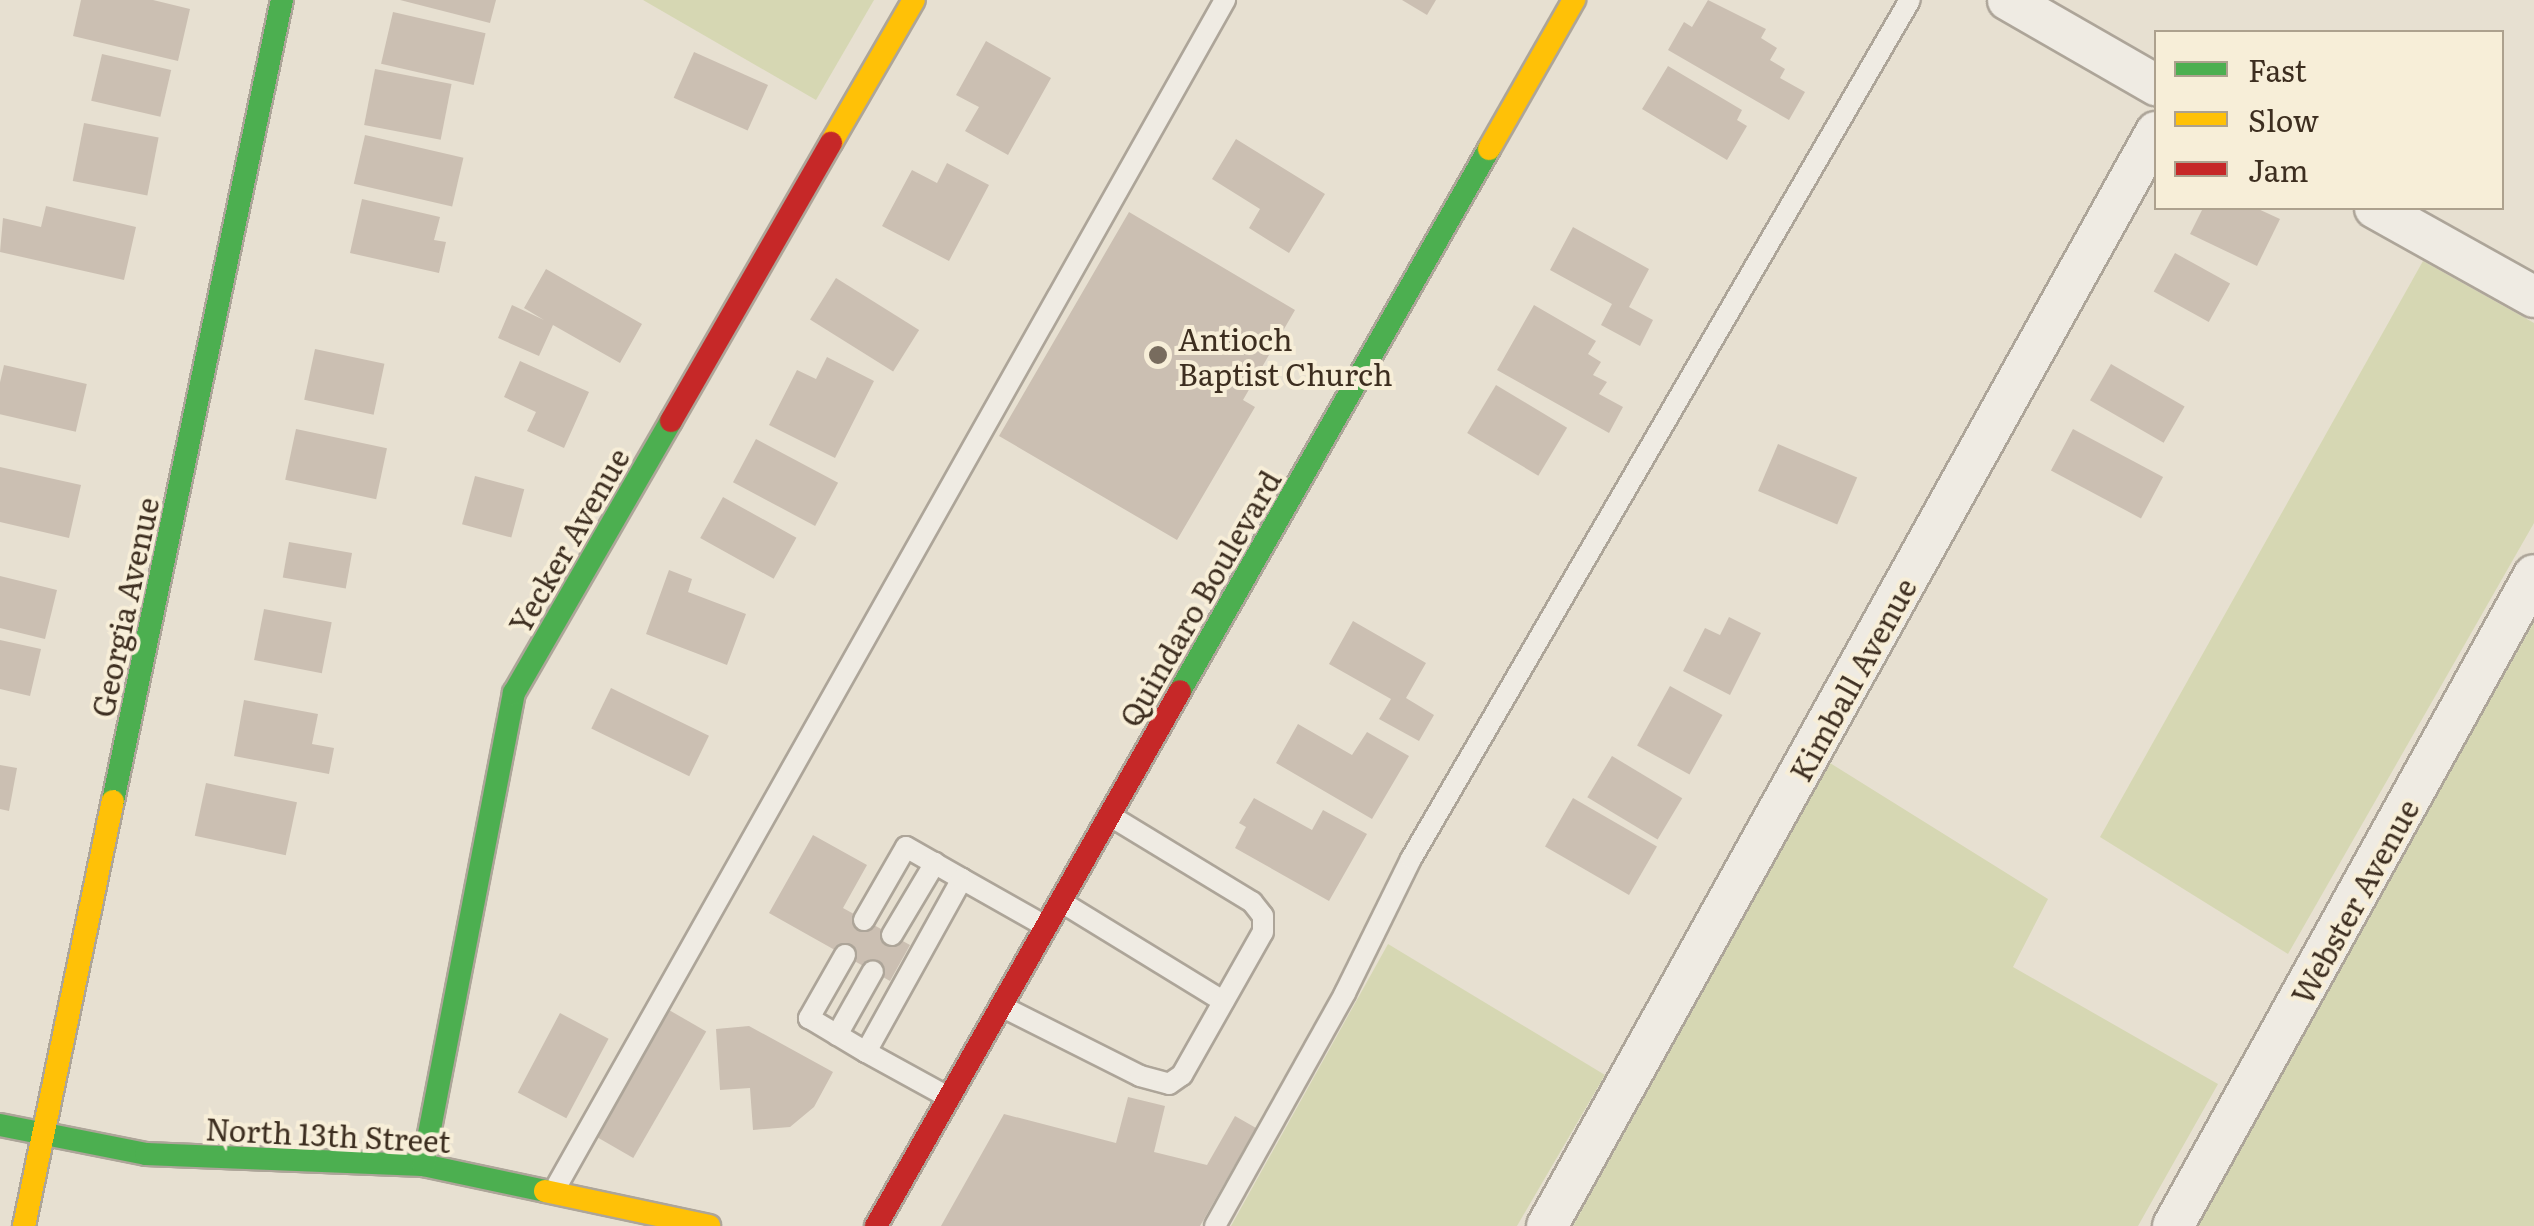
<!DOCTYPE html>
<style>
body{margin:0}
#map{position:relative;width:2534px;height:1226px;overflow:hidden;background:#e7e0d1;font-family:Literata,serif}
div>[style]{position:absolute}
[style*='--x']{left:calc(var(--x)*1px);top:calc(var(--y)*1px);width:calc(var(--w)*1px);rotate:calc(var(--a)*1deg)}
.green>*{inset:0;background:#d6d7b3}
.building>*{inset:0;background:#cbbfb2;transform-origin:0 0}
.roads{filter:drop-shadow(2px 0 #ada599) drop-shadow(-2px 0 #ada599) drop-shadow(0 2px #ada599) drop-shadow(0 -2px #ada599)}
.lane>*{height:20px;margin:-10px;padding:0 10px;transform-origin:10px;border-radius:10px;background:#efebe3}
.street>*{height:40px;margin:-20px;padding:0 20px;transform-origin:20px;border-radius:20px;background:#efebe3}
.fast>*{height:22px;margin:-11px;padding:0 11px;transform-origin:11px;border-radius:11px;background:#4caf50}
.slow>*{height:22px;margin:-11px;padding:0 11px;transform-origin:11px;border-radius:11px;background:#ffc107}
.jam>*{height:22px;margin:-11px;padding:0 11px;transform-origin:11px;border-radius:11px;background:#c62828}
.dots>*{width:28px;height:28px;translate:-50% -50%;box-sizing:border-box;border:5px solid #f7eed8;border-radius:50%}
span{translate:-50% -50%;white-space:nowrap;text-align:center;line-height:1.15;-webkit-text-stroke:8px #f7eed8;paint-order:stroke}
.poi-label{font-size:30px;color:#3d2e20}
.left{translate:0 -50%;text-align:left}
.street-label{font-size:30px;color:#3d2e20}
.legend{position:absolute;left:2154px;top:30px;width:350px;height:180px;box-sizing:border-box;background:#f7eed8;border:2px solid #ada18e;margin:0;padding:12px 18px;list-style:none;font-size:30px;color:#3d2e20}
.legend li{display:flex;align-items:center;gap:20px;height:50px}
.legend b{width:50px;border:2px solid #ada18e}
</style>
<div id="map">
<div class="green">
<div style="clip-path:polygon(643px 0,874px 0,816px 100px)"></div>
<div style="clip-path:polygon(2423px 261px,2534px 323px,2534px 523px,2288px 954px,2100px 837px)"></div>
<div style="clip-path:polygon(2534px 622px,2534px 1226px,2194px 1226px)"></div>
<div style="clip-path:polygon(1830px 763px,2048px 899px,2013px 967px,2218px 1084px,2138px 1226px,1573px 1226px)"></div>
<div style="clip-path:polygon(1388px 944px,1605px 1075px,1517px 1226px,1231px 1226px)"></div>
</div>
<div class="building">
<div style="clip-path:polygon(81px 0,153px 0,190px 9px,178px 61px,73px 36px)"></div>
<div style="clip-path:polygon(400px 0,496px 0,490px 23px)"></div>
<div style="clip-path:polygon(1402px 0,1436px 0,1427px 15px)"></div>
<div style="clip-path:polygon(1708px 0,1766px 29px,1761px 38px,1777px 48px,1770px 60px,1785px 69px,1780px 78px,1805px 92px,1789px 120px,1668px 50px,1684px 22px,1692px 27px)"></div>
<div style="left:393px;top:12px;width:95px;height:53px;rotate:13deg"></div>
<div style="clip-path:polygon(986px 41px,1051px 78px,1008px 155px,965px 131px,979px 107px,956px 95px)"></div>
<div style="left:694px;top:52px;width:81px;height:50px;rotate:24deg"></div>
<div style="left:102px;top:54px;width:71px;height:48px;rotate:13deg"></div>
<div style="clip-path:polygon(1668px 66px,1742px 110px,1737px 120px,1747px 126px,1727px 160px,1642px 109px)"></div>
<div style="left:375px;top:69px;width:78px;height:57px;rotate:11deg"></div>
<div style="left:84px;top:123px;width:76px;height:59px;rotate:11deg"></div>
<div style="left:365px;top:135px;width:101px;height:50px;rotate:13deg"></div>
<div style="clip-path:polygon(1236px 139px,1325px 194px,1289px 253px,1249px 228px,1260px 209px,1212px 179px)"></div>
<div style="clip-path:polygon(947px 163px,989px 185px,949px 261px,882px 226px,912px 170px,937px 183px)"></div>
<div style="clip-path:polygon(362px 199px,440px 217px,434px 240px,446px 242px,439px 273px,350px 253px)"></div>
<div style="clip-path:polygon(46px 206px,136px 227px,124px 280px,0 252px,3px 218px,41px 227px)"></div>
<div style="clip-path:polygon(2203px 208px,2256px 208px,2280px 219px,2257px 266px,2190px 234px)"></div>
<div style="clip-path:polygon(1129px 212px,1295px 310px,1243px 400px,1255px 407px,1177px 540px,999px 436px)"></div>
<div style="clip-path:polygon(1573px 227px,1649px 269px,1629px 307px,1653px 320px,1640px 346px,1601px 325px,1612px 304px,1550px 270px)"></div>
<div style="left:2175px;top:253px;width:63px;height:44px;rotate:29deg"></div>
<div style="clip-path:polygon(546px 269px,642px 324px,620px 363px,553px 325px,539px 356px,498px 338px,512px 305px,544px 320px,524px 308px)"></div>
<div style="left:836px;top:278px;width:98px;height:49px;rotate:32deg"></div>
<div style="clip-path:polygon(1534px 305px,1596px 341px,1588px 354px,1601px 362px,1593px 375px,1607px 382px,1599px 394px,1623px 407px,1609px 433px,1497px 370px)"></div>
<div style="left:315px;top:349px;width:71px;height:52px;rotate:12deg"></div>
<div style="clip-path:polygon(827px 357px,874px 381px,835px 458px,769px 425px,797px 370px,816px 379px)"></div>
<div style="clip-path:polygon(520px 361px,589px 392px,564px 448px,527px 431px,536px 412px,504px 397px)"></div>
<div style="left:2111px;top:364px;width:85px;height:42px;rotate:30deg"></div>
<div style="left:4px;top:365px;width:85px;height:49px;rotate:13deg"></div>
<div style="left:1496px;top:385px;width:83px;height:56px;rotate:31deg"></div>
<div style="left:296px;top:429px;width:93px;height:52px;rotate:12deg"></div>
<div style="left:2073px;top:429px;width:102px;height:47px;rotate:28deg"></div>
<div style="left:756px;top:439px;width:93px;height:49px;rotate:28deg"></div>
<div style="left:1778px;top:444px;width:86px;height:51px;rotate:23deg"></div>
<div style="clip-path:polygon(0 467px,81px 485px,69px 538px,0 522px)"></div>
<div style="left:475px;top:476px;width:51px;height:50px;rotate:15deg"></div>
<div style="left:723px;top:497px;width:84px;height:47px;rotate:29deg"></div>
<div style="left:289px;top:542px;width:64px;height:36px;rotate:10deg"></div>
<div style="clip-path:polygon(669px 570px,692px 579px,688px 592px,746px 614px,727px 665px,646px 634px)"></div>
<div style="clip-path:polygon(0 576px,57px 590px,45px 639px,0 628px)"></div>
<div style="left:264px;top:609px;width:69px;height:52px;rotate:11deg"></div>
<div style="clip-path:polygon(1729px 617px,1761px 633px,1730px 695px,1683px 671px,1705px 628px,1720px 635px)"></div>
<div style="clip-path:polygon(1353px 621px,1426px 663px,1406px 698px,1434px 715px,1419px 741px,1379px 719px,1391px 699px,1329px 664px)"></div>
<div style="clip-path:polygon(0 640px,41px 649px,30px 696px,0 689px)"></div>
<div style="left:1670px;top:686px;width:60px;height:68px;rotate:29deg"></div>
<div style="left:611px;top:688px;width:109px;height:45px;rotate:26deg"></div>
<div style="clip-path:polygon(244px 700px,318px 714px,312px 744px,334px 748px,329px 774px,234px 756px)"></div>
<div style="clip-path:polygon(1298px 724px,1352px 755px,1367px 732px,1409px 756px,1372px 819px,1276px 763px)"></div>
<div style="left:1612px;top:756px;width:82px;height:48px;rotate:31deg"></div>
<div style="clip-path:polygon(0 765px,17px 768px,9px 811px,0 809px)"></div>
<div style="left:206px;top:783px;width:93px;height:54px;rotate:12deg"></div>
<div style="clip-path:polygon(1254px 798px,1312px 830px,1323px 810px,1367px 834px,1329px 901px,1235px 848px,1246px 827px,1239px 823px)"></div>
<div style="left:1573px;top:798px;width:97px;height:56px;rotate:30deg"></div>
<div style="clip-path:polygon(813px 835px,867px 865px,843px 908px,910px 945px,890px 981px,769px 913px)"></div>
<div style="left:669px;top:1010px;width:43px;height:146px;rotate:30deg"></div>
<div style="left:560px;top:1013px;width:55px;height:90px;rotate:28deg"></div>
<div style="clip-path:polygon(749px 1026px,833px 1072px,814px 1107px,790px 1127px,753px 1130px,750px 1088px,720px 1090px,716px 1029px)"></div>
<div style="clip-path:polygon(1128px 1097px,1165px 1106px,1154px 1152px,1207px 1165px,1235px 1116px,1256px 1128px,1200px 1226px,941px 1226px,1004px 1114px,1116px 1143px)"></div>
</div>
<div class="roads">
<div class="lane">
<div style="--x:1063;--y:903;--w:188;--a:31.5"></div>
<div style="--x:864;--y:920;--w:84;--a:-60.1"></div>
<div style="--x:906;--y:847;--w:64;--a:29.7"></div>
<div style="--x:892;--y:935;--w:84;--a:-59.2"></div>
<div style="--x:845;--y:955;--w:73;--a:119.7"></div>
<div style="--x:809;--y:1018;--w:66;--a:30.8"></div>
<div style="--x:1003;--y:1007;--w:153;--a:26.7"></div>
<div style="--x:1140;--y:1076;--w:30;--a:15"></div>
<div style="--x:1169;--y:1084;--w:16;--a:-35"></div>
<div style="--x:1182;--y:1075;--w:164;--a:-60.5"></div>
<div style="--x:1263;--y:932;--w:16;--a:-90"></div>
<div style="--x:1263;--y:916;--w:18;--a:-128"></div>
<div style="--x:1252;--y:902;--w:164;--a:-148.7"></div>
<div style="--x:837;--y:1035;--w:73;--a:-60.6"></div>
<div style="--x:948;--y:1097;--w:94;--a:-151.2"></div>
<div style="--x:866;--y:1052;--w:198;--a:-61"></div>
<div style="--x:962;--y:879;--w:95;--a:29.5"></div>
<div style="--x:555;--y:1189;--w:1365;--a:-60.6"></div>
<div style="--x:1215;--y:1226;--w:267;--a:-60.8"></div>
<div style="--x:1345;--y:993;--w:149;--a:-63.8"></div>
<div style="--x:1411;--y:859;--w:993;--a:-59.85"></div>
</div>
<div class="street">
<div style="--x:2008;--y:0;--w:171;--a:29.9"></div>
<div style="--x:2375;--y:208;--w:182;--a:29.2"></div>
<div style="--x:1547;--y:1226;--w:1252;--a:-60.9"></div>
<div style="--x:2173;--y:1226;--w:744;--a:-60.99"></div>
</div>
<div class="fast">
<div style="--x:1180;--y:691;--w:624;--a:-60.31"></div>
<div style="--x:113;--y:801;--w:819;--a:-78.09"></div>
<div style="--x:0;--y:1125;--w:149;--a:11.2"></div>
<div style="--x:146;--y:1154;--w:277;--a:2.3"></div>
<div style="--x:423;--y:1165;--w:125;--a:12"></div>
<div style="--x:423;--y:1165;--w:481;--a:-79.1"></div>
<div style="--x:514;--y:693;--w:314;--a:-60"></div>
</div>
<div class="slow">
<div style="--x:831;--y:143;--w:165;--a:-59.9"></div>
<div style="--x:1489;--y:149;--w:172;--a:-60.3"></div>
<div style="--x:545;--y:1191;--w:168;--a:12"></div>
<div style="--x:24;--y:1226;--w:434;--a:-78.2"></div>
</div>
<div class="jam">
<div style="--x:671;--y:421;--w:321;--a:-60.1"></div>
<div style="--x:876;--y:1226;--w:615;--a:-60.39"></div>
</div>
</div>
<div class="dots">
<div style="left:1158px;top:355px;background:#786c5e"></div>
</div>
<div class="poi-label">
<span class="left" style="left:1178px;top:355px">Antioch<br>Baptist Church</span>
</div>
<div class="street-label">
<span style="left:568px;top:540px;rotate:-60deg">Yecker Avenue</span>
<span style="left:1199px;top:598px;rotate:-60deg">Quindaro Boulevard</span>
<span style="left:124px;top:607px;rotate:-78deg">Georgia Avenue</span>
<span style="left:1852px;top:679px;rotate:-61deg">Kimball Avenue</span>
<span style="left:2354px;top:901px;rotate:-61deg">Webster Avenue</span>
<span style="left:328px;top:1134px;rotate:3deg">North 13th Street</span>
</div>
<ul class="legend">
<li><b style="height:12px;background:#4caf50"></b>Fast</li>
<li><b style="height:12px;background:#ffc107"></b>Slow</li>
<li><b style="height:12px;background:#c62828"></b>Jam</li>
</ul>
</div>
